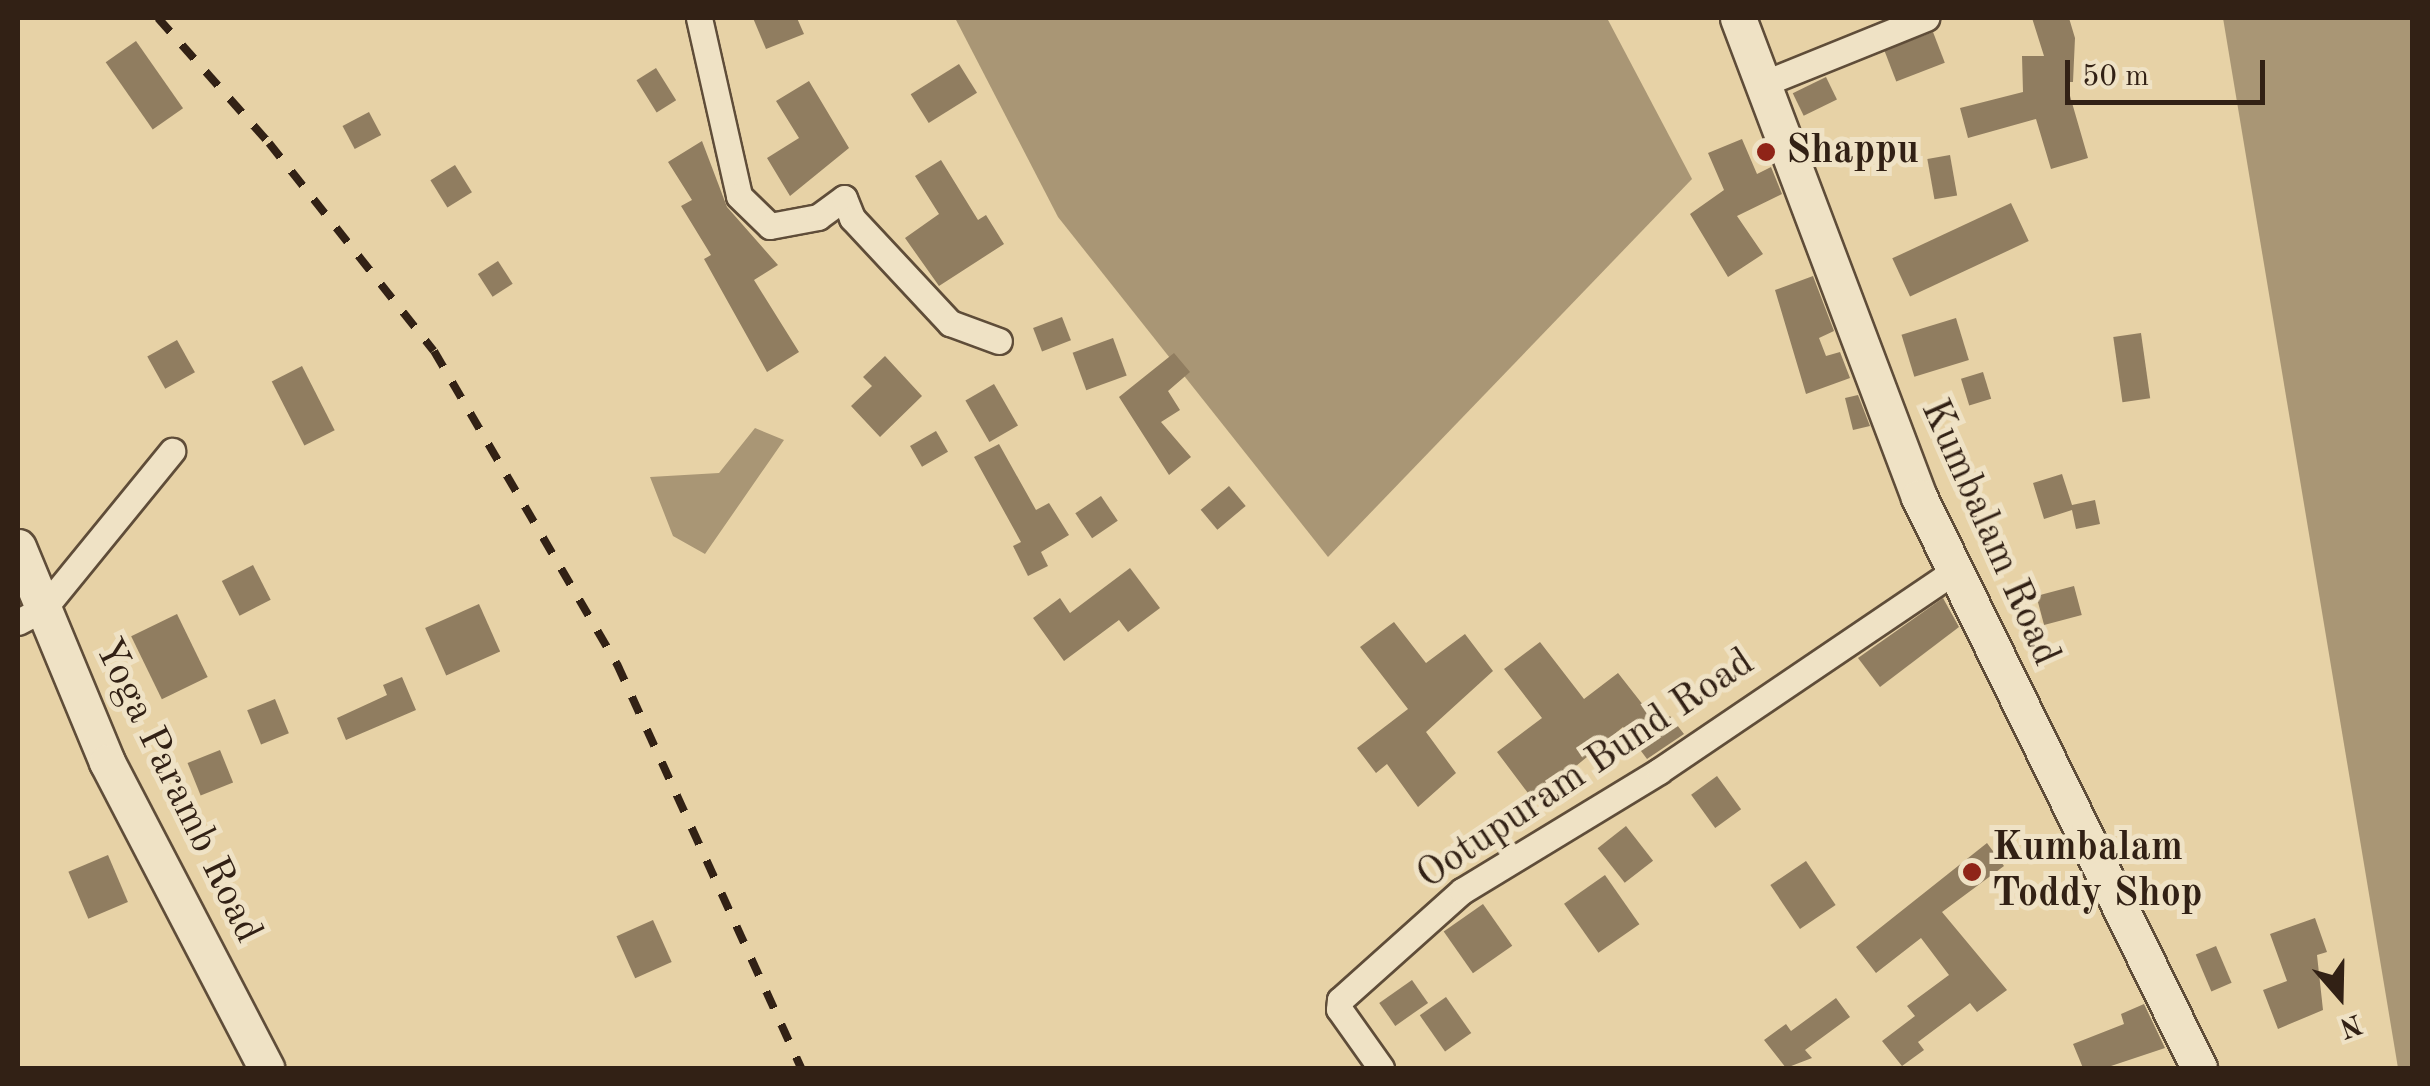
<!DOCTYPE html>
<style>
body{margin:0}
#map{position:relative;width:2430px;height:1086px;overflow:hidden;background:#e7d2a6;font-family:"Old Standard TT",serif}
div>[style]{position:absolute}
[style*='--x']{left:calc(var(--x)*1px);top:calc(var(--y)*1px);width:calc(var(--w)*1px);rotate:calc(var(--a)*1deg)}
.water>*{inset:0;background:#a99675}
.building>*{inset:0;background:#907d60;transform-origin:0 0}
.roads{filter:drop-shadow(2px 0 #5f4d39) drop-shadow(-2px 0 #5f4d39) drop-shadow(0 2px #5f4d39) drop-shadow(0 -2px #5f4d39)}
.street>*{height:25px;margin:-12.5px;padding:0 12.5px;transform-origin:12.5px;border-radius:12.5px;background:#efe2c5}
.secondary>*{height:35px;margin:-17.5px;padding:0 17.5px;transform-origin:17.5px;border-radius:17.5px;background:#efe2c5}
.rail>*{height:8px;margin-top:-4px;transform-origin:0;background:repeating-linear-gradient(90deg,#322115 0 18px,transparent 0 36px)}
.dots>*{width:28px;height:28px;translate:-50% -50%;box-sizing:border-box;border:5px solid #efe2c5;border-radius:50%}
span{translate:-50% -50%;white-space:nowrap;text-align:center;line-height:1.15;-webkit-text-stroke:10px #efe2c5;paint-order:stroke}
.poi-label{font-size:40px;color:#322115;font-weight:700}
.left{translate:0 -50%;text-align:left}
.street-label{font-size:40px;color:#322115}
.frame{position:absolute;inset:0;border:20px solid #322115;pointer-events:none}
.north{position:absolute;left:2290px;top:946px;width:100px;height:100px;-webkit-text-stroke:8px #efe2c5;paint-order:stroke;rotate:160deg;font-size:28px;font-weight:700;line-height:40px;text-align:center;color:#322115}
.north::after{content:'';display:block;margin:auto;width:35px;height:45px;background:#322115;clip-path:polygon(50% 0,100% 100%,50% 72%,0 100%)}
.scale{position:absolute;left:2065px;top:60px;width:200px;height:45px;box-sizing:border-box;border:5px solid #322115;border-top:0;padding-left:12px;font-size:30px;line-height:35px;white-space:nowrap;color:#322115;-webkit-text-stroke:8px #efe2c5;paint-order:stroke}
</style>
<div id="map">
<div class="water">
<div style="clip-path:polygon(955px 18px,1607px 18px,1692px 179px,1328px 557px,1058px 217px)"></div>
<div style="clip-path:polygon(2223px 18px,2412px 18px,2412px 1068px,2398px 1068px)"></div>
<div style="clip-path:polygon(755px 428px,784px 440px,705px 554px,673px 536px,650px 477px,719px 473px)"></div>
</div>
<div class="building">
<div style="clip-path:polygon(753px 18px,797px 18px,804px 34px,766px 49px)"></div>
<div style="clip-path:polygon(2032px 18px,2069px 18px,2075px 38px,2073px 82px,2066px 82px,2088px 158px,2051px 169px,2036px 119px,1968px 138px,1960px 108px,2023px 92px,2022px 56px,2044px 56px)"></div>
<div style="left:1933px;top:32px;width:33px;height:52px;rotate:69deg"></div>
<div style="left:136px;top:41px;width:82px;height:37px;rotate:55deg"></div>
<div style="left:959px;top:64px;width:34px;height:57px;rotate:58deg"></div>
<div style="left:656px;top:68px;width:38px;height:23px;rotate:58deg"></div>
<div style="left:1826px;top:77px;width:25px;height:37px;rotate:64deg"></div>
<div style="clip-path:polygon(809px 81px,849px 148px,790px 196px,767px 158px,799px 138px,776px 101px)"></div>
<div style="left:369px;top:112px;width:26px;height:30px;rotate:62deg"></div>
<div style="clip-path:polygon(1742px 139px,1757px 174px,1771px 167px,1782px 194px,1737px 216px,1763px 254px,1728px 277px,1690px 214px,1724px 190px,1708px 153px)"></div>
<div style="clip-path:polygon(702px 141px,727px 207px,778px 265px,754px 280px,799px 352px,767px 372px,704px 259px,711px 255px,681px 206px,692px 200px,668px 162px)"></div>
<div style="left:1950px;top:155px;width:41px;height:23px;rotate:80deg"></div>
<div style="clip-path:polygon(941px 160px,978px 220px,986px 215px,1004px 244px,939px 286px,905px 238px,939px 214px,915px 176px)"></div>
<div style="left:455px;top:165px;width:32px;height:29px;rotate:58deg"></div>
<div style="left:2011px;top:203px;width:42px;height:131px;rotate:65deg"></div>
<div style="left:498px;top:261px;width:27px;height:24px;rotate:57deg"></div>
<div style="clip-path:polygon(1813px 276px,1834px 331px,1819px 338px,1826px 356px,1840px 352px,1850px 378px,1806px 394px,1775px 290px)"></div>
<div style="left:1062px;top:317px;width:25px;height:31px;rotate:69deg"></div>
<div style="left:1956px;top:318px;width:44px;height:57px;rotate:73deg"></div>
<div style="left:2141px;top:333px;width:66px;height:28px;rotate:82deg"></div>
<div style="left:1113px;top:338px;width:40px;height:43px;rotate:70deg"></div>
<div style="left:177px;top:340px;width:37px;height:34px;rotate:61deg"></div>
<div style="clip-path:polygon(1174px 353px,1190px 372px,1168px 391px,1180px 410px,1161px 422px,1191px 457px,1169px 475px,1119px 397px)"></div>
<div style="clip-path:polygon(885px 356px,922px 396px,880px 437px,851px 406px,872px 386px,863px 377px)"></div>
<div style="left:302px;top:366px;width:72px;height:34px;rotate:63deg"></div>
<div style="left:1983px;top:372px;width:28px;height:23px;rotate:73deg"></div>
<div style="left:994px;top:384px;width:48px;height:33px;rotate:60deg"></div>
<div style="clip-path:polygon(1858px 395px,1870px 426px,1853px 430px,1845px 398px)"></div>
<div style="left:936px;top:431px;width:24px;height:30px;rotate:60deg"></div>
<div style="clip-path:polygon(999px 444px,1036px 510px,1049px 503px,1069px 535px,1041px 552px,1048px 566px,1028px 576px,1013px 546px,1021px 542px,974px 457px)"></div>
<div style="clip-path:polygon(2062px 474px,2072px 505px,2095px 500px,2100px 524px,2076px 529px,2072px 510px,2044px 519px,2033px 483px)"></div>
<div style="left:1229px;top:486px;width:26px;height:37px;rotate:50deg"></div>
<div style="left:1101px;top:496px;width:30px;height:31px;rotate:56deg"></div>
<div style="left:253px;top:565px;width:39px;height:35px;rotate:63deg"></div>
<div style="clip-path:polygon(1130px 568px,1160px 608px,1128px 632px,1119px 620px,1064px 661px,1033px 618px,1060px 598px,1070px 613px)"></div>
<div style="left:2074px;top:586px;width:30px;height:39px;rotate:75deg"></div>
<div style="clip-path:polygon(1943px 598px,1959px 627px,1880px 687px,1858px 658px)"></div>
<div style="left:479px;top:604px;width:52px;height:59px;rotate:66deg"></div>
<div style="left:177px;top:614px;width:70px;height:51px;rotate:64deg"></div>
<div style="clip-path:polygon(1394px 622px,1426px 663px,1465px 634px,1493px 671px,1426px 732px,1456px 773px,1418px 807px,1387px 764px,1376px 773px,1357px 748px,1408px 709px,1360px 647px)"></div>
<div style="clip-path:polygon(1540px 642px,1584px 699px,1618px 673px,1658px 724px,1670px 716px,1684px 734px,1647px 759px,1623px 727px,1534px 801px,1497px 752px,1542px 718px,1504px 669px)"></div>
<div style="clip-path:polygon(402px 677px,416px 710px,346px 740px,337px 718px,387px 695px,383px 685px)"></div>
<div style="left:275px;top:699px;width:37px;height:30px;rotate:68deg"></div>
<div style="left:220px;top:750px;width:35px;height:35px;rotate:68deg"></div>
<div style="left:1717px;top:776px;width:41px;height:32px;rotate:54deg"></div>
<div style="left:1626px;top:826px;width:44px;height:36px;rotate:52deg"></div>
<div style="clip-path:polygon(1987px 843px,2004px 866px,1942px 912px,2007px 990px,1977px 1012px,1970px 1003px,1918px 1042px,1924px 1050px,1902px 1066px,1882px 1041px,1915px 1016px,1907px 1006px,1949px 975px,1921px 938px,1876px 973px,1856px 947px)"></div>
<div style="left:108px;top:855px;width:51px;height:43px;rotate:67deg"></div>
<div style="left:1806px;top:861px;width:53px;height:43px;rotate:56deg"></div>
<div style="left:1605px;top:875px;width:60px;height:50px;rotate:55deg"></div>
<div style="left:1483px;top:904px;width:51px;height:48px;rotate:55deg"></div>
<div style="clip-path:polygon(2315px 918px,2327px 952px,2317px 955px,2323px 1010px,2278px 1029px,2263px 990px,2287px 981px,2270px 934px)"></div>
<div style="left:653px;top:920px;width:46px;height:40px;rotate:66deg"></div>
<div style="left:2216px;top:946px;width:40px;height:22px;rotate:67deg"></div>
<div style="left:1412px;top:980px;width:28px;height:40px;rotate:55deg"></div>
<div style="left:1446px;top:997px;width:44px;height:32px;rotate:55deg"></div>
<div style="clip-path:polygon(1836px 998px,1850px 1017px,1805px 1050px,1812px 1058px,1786px 1068px,1764px 1040px,1786px 1024px,1791px 1031px)"></div>
<div style="clip-path:polygon(2144px 1004px,2165px 1048px,2105px 1068px,2083px 1068px,2073px 1044px,2124px 1024px,2121px 1014px)"></div>
</div>
<div class="roads">
<div class="street">
<div style="--x:699;--y:18;--w:182;--a:77.3"></div>
<div style="--x:739;--y:196;--w:43;--a:44.1"></div>
<div style="--x:770;--y:226;--w:49;--a:-10.6"></div>
<div style="--x:818;--y:217;--w:32;--a:-36"></div>
<div style="--x:844;--y:198;--w:22;--a:68"></div>
<div style="--x:852;--y:218;--w:144;--a:47"></div>
<div style="--x:950;--y:323;--w:52;--a:20.2"></div>
<div style="--x:1765;--y:83;--w:174;--a:-22"></div>
<div style="--x:18;--y:622;--w:30;--a:-28"></div>
<div style="--x:44;--y:608;--w:203;--a:-50.8"></div>
<div style="--x:1381;--y:1068;--w:72;--a:-125.4"></div>
<div style="--x:1339;--y:1009;--w:9;--a:-84"></div>
<div style="--x:1340;--y:1000;--w:164;--a:-41.8"></div>
<div style="--x:1462;--y:891;--w:231;--a:-31.3"></div>
<div style="--x:1659;--y:771;--w:356;--a:-34.1"></div>
</div>
<div class="secondary">
<div style="--x:1738;--y:18;--w:512;--a:69.3"></div>
<div style="--x:1919;--y:497;--w:636;--a:63.88"></div>
<div style="--x:18;--y:547;--w:233;--a:67.5"></div>
<div style="--x:107;--y:762;--w:345;--a:62.5"></div>
</div>
</div>
<div class="rail">
<div style="--x:158;--y:18;--w:167;--a:48.4"></div>
<div style="--x:269;--y:143;--w:265;--a:51.6"></div>
<div style="--x:434;--y:351;--w:363;--a:59.7"></div>
<div style="--x:617;--y:664;--w:444;--a:65.5"></div>
</div>
<div class="dots">
<div style="left:1766px;top:152px;background:#8f2418"></div>
<div style="left:1972px;top:872px;background:#8f2418"></div>
</div>
<div class="poi-label">
<span class="left" style="left:1786px;top:152px">Shappu</span>
<span class="left" style="left:1992px;top:872px">Kumbalam<br>Toddy Shop</span>
</div>
<div class="street-label">
<span style="left:1989px;top:533px;rotate:66deg">Kumbalam Road</span>
<span style="left:1586px;top:770px;rotate:-34deg">Ootupuram Bund Road</span>
<span style="left:177px;top:791px;rotate:64deg">Yoga Paramb Road</span>
</div>
<div class="frame"></div>
<div class="north">N</div>
<div class="scale">50 m</div>
</div>
